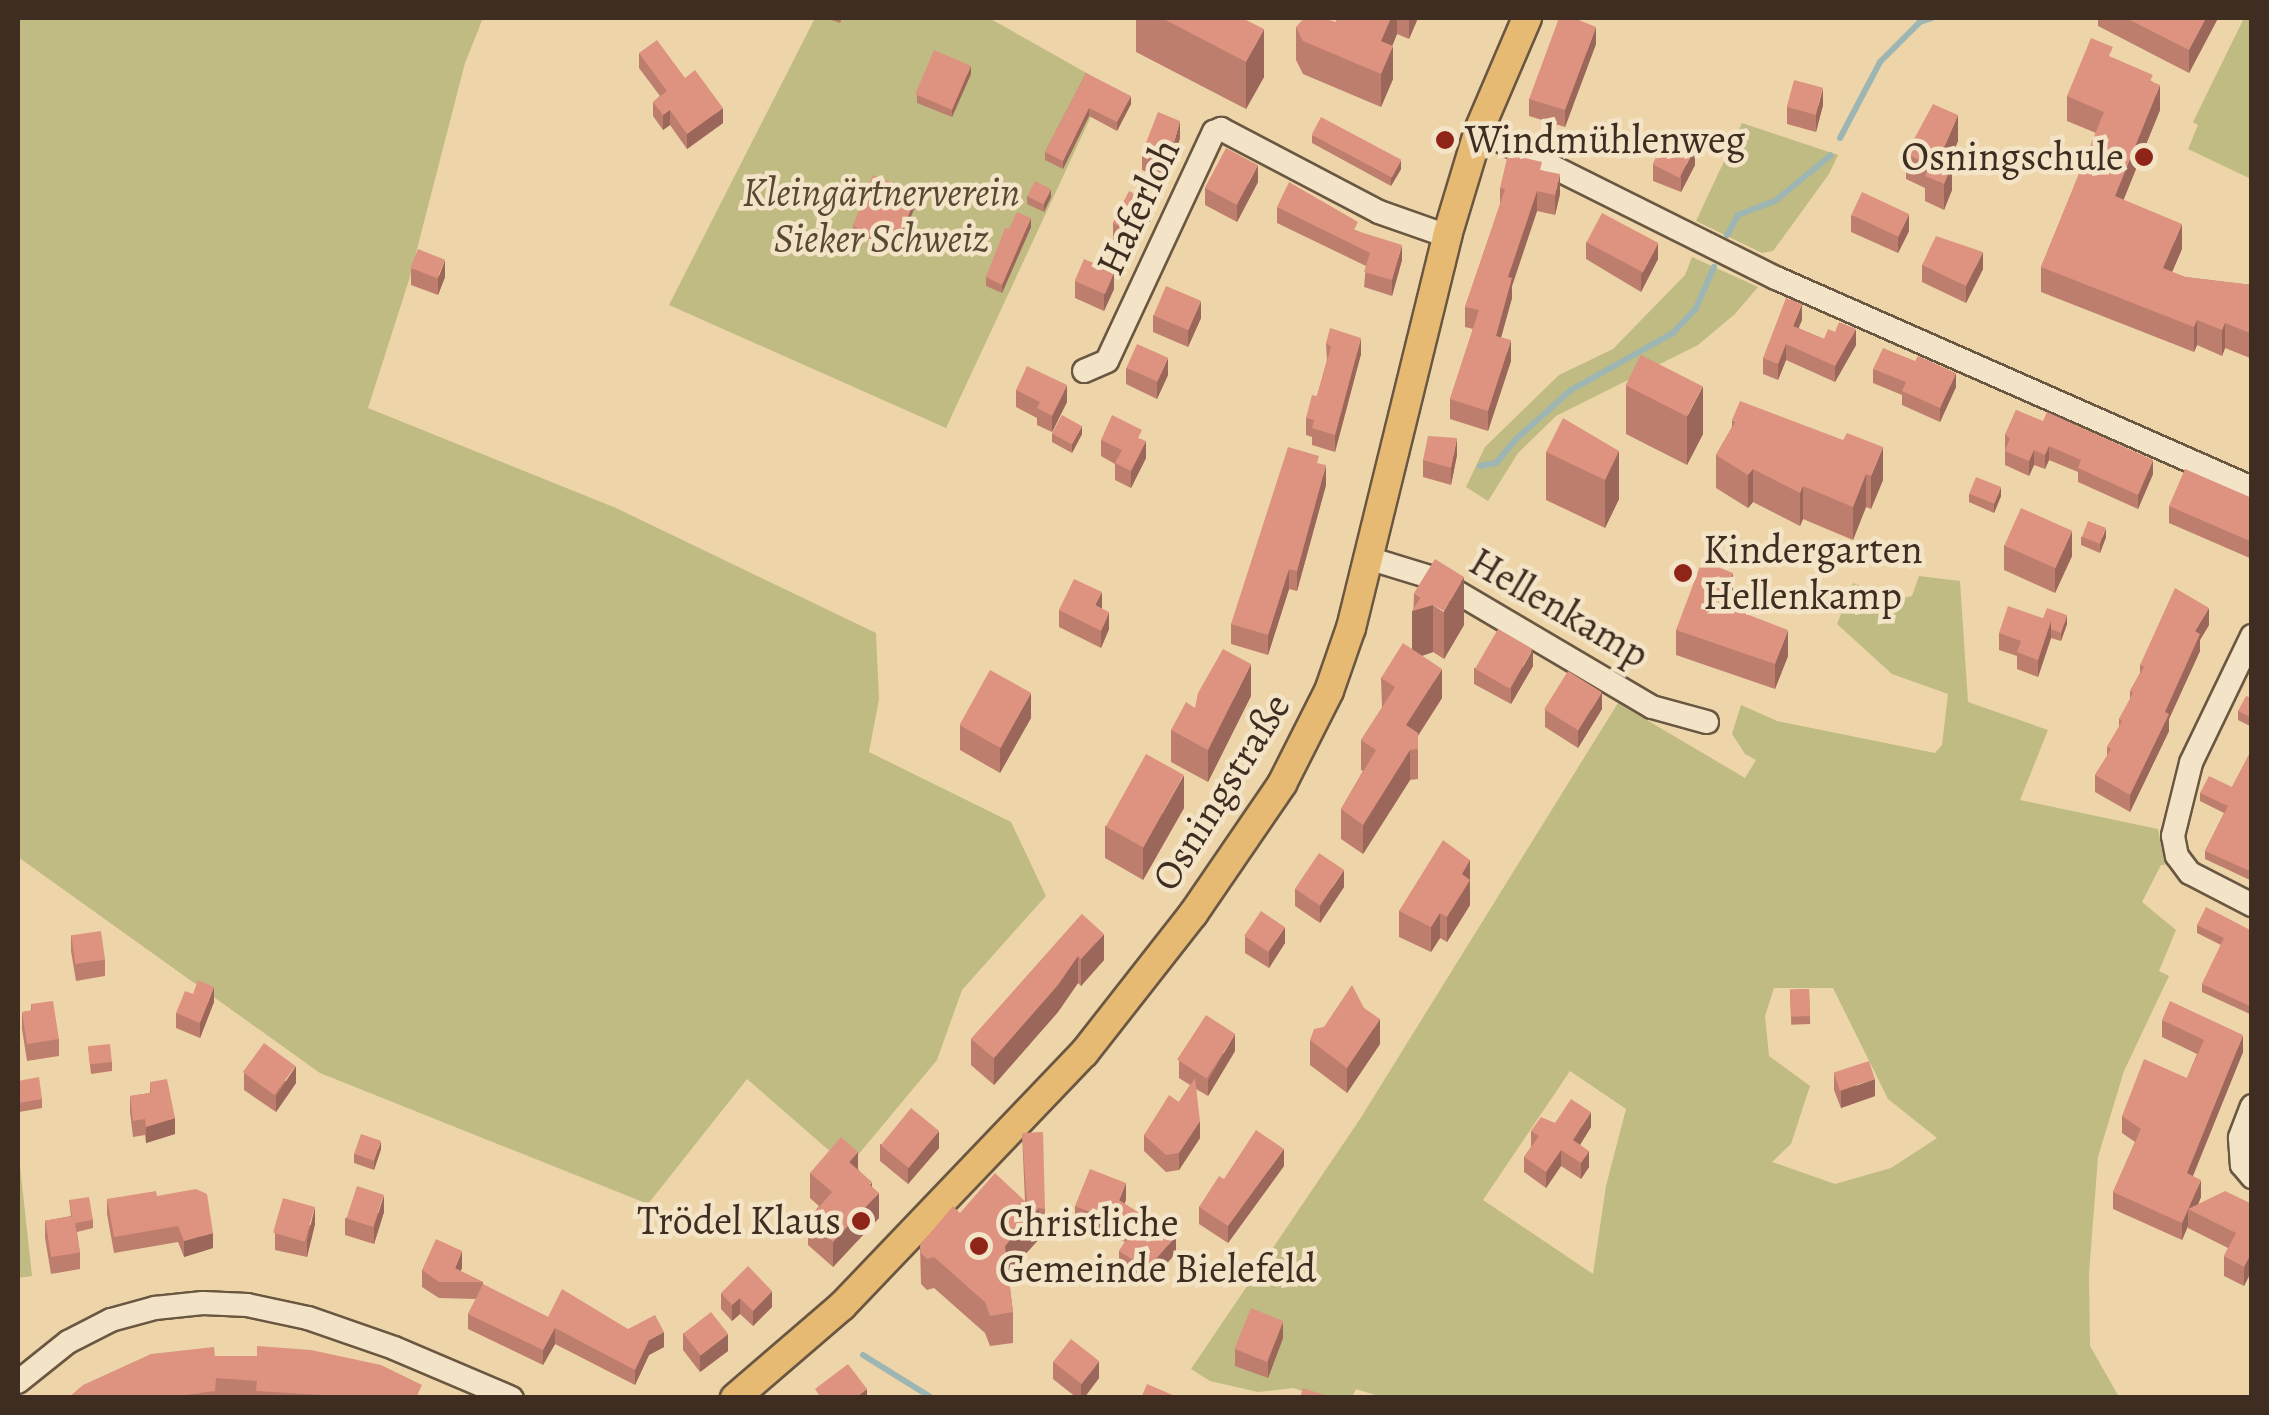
<!DOCTYPE html>
<meta charset="utf-8">
<style>
body{margin:0}
#map{position:relative;width:2269px;height:1415px;overflow:hidden;background:#eed5a9;font-family:Alegreya,serif}
div>[style]{position:absolute}
[style*='--x']{left:calc(var(--x)*1px);top:calc(var(--y)*1px);width:calc(var(--w)*1px);rotate:calc(var(--a)*1deg)}
.green>*{inset:0;background:#bfbb83}
.stream>*{height:6px;margin:-3px;padding:0 3px;transform-origin:3px;border-radius:3px;background:#9db6b3}
.roads{filter:drop-shadow(2px 0 #6a5742) drop-shadow(-2px 0 #6a5742) drop-shadow(0 2px #6a5742) drop-shadow(0 -2px #6a5742)}
.minor>*{height:22px;margin:-11px;padding:0 11px;transform-origin:11px;border-radius:11px;background:#f4e4c7}
.major>*{height:28px;margin:-14px;padding:0 14px;transform-origin:14px;border-radius:14px;background:#e7ba74}
.wall>*{inset:0;background:#be7e6e;transform-origin:0 0}
.shaded-wall>*{inset:0;background:#9b675a}
.building>*{inset:0;background:#dd9380;transform-origin:0 0}
.dots>*{width:28px;height:28px;translate:-50% -50%;box-sizing:border-box;border:5px solid #f4e4c7;border-radius:50%}
span{translate:-50% -50%;white-space:nowrap;text-align:center;line-height:1.15;-webkit-text-stroke:9px #f4e4c7;paint-order:stroke}
.poi-label{font-size:40px;color:#3e2d20}
.left{translate:0 -50%;text-align:left}
.right{translate:-100% -50%;text-align:right}
.park-label{font-size:40px;color:#584934;font-style:italic}
.street-label{font-size:40px;color:#3e2d20}
.frame{position:absolute;inset:0;border:20px solid #3e2d20;pointer-events:none}
</style>
<div id="map">
<div class="green">
<div style="clip-path:polygon(18px 18px,483px 18px,465px 63px,409px 280px,368px 408px,616px 508px,876px 633px,879px 699px,869px 752px,1011px 822px,1046px 896px,962px 990px,937px 1060px,848px 1167px,747px 1079px,648px 1204px,320px 1073px,18px 857px)"></div>
<div style="clip-path:polygon(815px 18px,989px 18px,1106px 84px,946px 428px,669px 305px)"></div>
<div style="clip-path:polygon(2244px 18px,2252px 18px,2251px 179px,2188px 149px,2198px 125px,2193px 122px)"></div>
<div style="clip-path:polygon(1742px 123px,1838px 155px,1829px 174px,1773px 251px,1762px 253px,1696px 221px)"></div>
<div style="clip-path:polygon(1692px 257px,1758px 287px,1735px 314px,1698px 345px,1556px 416px,1518px 453px,1488px 501px,1466px 487px,1485px 447px,1559px 375px,1613px 349px,1685px 275px)"></div>
<div style="clip-path:polygon(evenodd,1919px 576px,1960px 581px,1968px 702px,2048px 730px,2020px 800px,2158px 829px,2165px 865px,2161px 865px,2142px 902px,2176px 930px,2159px 971px,2169px 976px,2124px 1071px,2098px 1157px,2089px 1274px,2090px 1346px,2119px 1397px,1385px 1398px,1356px 1389px,1352px 1397px,1320px 1398px,1294px 1388px,1258px 1392px,1210px 1381px,1191px 1369px,1360px 1119px,1618px 703px,1745px 778px,1756px 760px,1745px 754px,1732px 734px,1741px 705px,1777px 721px,1935px 753px,1942px 745px,1948px 694px,1892px 674px,1837px 624px,1853px 583px,1895px 600px,1912px 596px,1919px 576px,1774px 988px,1833px 988px,1888px 1099px,1937px 1138px,1891px 1168px,1835px 1184px,1772px 1162px,1791px 1144px,1810px 1086px,1769px 1056px,1765px 1016px,1774px 988px,1919px 576px,1570px 1071px,1626px 1109px,1606px 1186px,1593px 1274px,1483px 1200px,1570px 1071px)"></div>
<div style="clip-path:polygon(18px 1148px,32px 1276px,18px 1278px)"></div>
</div>
<div class="stream">
<div style="--x:1840;--y:138;--w:86;--a:-62.2"></div>
<div style="--x:1880;--y:62;--w:57;--a:-45"></div>
<div style="--x:1920;--y:22;--w:13;--a:-18"></div>
<div style="--x:1727;--y:235;--w:23;--a:-61"></div>
<div style="--x:1738;--y:215;--w:40;--a:-21"></div>
<div style="--x:1775;--y:201;--w:72;--a:-39.4"></div>
<div style="--x:1480;--y:466;--w:16;--a:-11"></div>
<div style="--x:1496;--y:463;--w:30;--a:-50"></div>
<div style="--x:1515;--y:440;--w:75;--a:-41.8"></div>
<div style="--x:1571;--y:390;--w:117;--a:-29.2"></div>
<div style="--x:1673;--y:333;--w:34;--a:-47"></div>
<div style="--x:1696;--y:308;--w:45;--a:-66.3"></div>
<div style="--x:863;--y:1355;--w:81;--a:31.9"></div>
</div>
<div class="roads">
<div class="minor">
<div style="--x:1479;--y:130;--w:332;--a:26.5"></div>
<div style="--x:1776;--y:278;--w:520;--a:23.81"></div>
<div style="--x:1084;--y:371;--w:25;--a:-23"></div>
<div style="--x:1107;--y:361;--w:253;--a:-65"></div>
<div style="--x:1214;--y:132;--w:8;--a:-23"></div>
<div style="--x:1221;--y:129;--w:178;--a:27.7"></div>
<div style="--x:1379;--y:212;--w:72;--a:19.4"></div>
<div style="--x:1371;--y:559;--w:65;--a:17"></div>
<div style="--x:1433;--y:578;--w:254;--a:30.5"></div>
<div style="--x:1652;--y:707;--w:57;--a:15.3"></div>
<div style="--x:2252;--y:636;--w:141;--a:115.7"></div>
<div style="--x:2191;--y:763;--w:75;--a:103.9"></div>
<div style="--x:2173;--y:836;--w:20;--a:79"></div>
<div style="--x:2177;--y:856;--w:21;--a:53"></div>
<div style="--x:2190;--y:873;--w:70;--a:27.3"></div>
<div style="--x:2252;--y:1106;--w:34;--a:111"></div>
<div style="--x:2240;--y:1138;--w:27;--a:86"></div>
<div style="--x:2242;--y:1165;--w:16;--a:50"></div>
<div style="--x:18;--y:1382;--w:64;--a:-38.7"></div>
<div style="--x:68;--y:1342;--w:48;--a:-27.1"></div>
<div style="--x:111;--y:1320;--w:46;--a:-15.3"></div>
<div style="--x:155;--y:1308;--w:48;--a:-5.9"></div>
<div style="--x:203;--y:1303;--w:44;--a:2.6"></div>
<div style="--x:247;--y:1305;--w:62;--a:12"></div>
<div style="--x:308;--y:1318;--w:91;--a:19.2"></div>
<div style="--x:394;--y:1348;--w:128;--a:23"></div>
</div>
<div class="major">
<div style="--x:735;--y:1398;--w:141;--a:-40.7"></div>
<div style="--x:842;--y:1306;--w:350;--a:-46.3"></div>
<div style="--x:1084;--y:1053;--w:177;--a:-51.9"></div>
<div style="--x:1193;--y:914;--w:158;--a:-55.6"></div>
<div style="--x:1282;--y:784;--w:104;--a:-63.2"></div>
<div style="--x:1329;--y:691;--w:67;--a:-70.8"></div>
<div style="--x:1351;--y:628;--w:404;--a:-76.2"></div>
<div style="--x:1447;--y:236;--w:111;--a:-73.2"></div>
<div style="--x:1479;--y:130;--w:122;--a:-66.8"></div>
</div>
</div>
<div class="wall">
<div style="clip-path:polygon(826px 18px,842px 18px,840px 23px)"></div>
<div style="clip-path:polygon(1136px 18px,1242px 18px,1264px 77px,1246px 109px,1136px 52px)"></div>
<div style="clip-path:polygon(1337px 18px,1418px 18px,1409px 39px,1397px 34px,1392px 46px,1393px 79px,1381px 107px,1303px 74px,1296px 60px,1296px 27px,1336px 22px)"></div>
<div style="clip-path:polygon(2098px 18px,2217px 18px,2217px 20px,2189px 73px,2098px 26px)"></div>
<div style="clip-path:polygon(1596px 44px,1565px 127px,1529px 116px,1529px 99px)"></div>
<div style="clip-path:polygon(639px 53px,685px 78px,723px 123px,687px 149px,670px 125px,663px 130px,653px 116px,653px 102px,660px 96px,639px 68px)"></div>
<div style="clip-path:polygon(2113px 58px,2153px 82px,2160px 110px,2123px 200px,2182px 249px,2172px 272px,2185px 277px,2252px 285px,2250px 358px,2225px 348px,2222px 356px,2197px 345px,2194px 352px,2041px 292px,2041px 267px,2096px 133px,2067px 121px,2067px 96px)"></div>
<div style="clip-path:polygon(1086px 73px,1131px 104px,1117px 131px,1089px 116px,1063px 169px,1045px 160px,1045px 152px)"></div>
<div style="clip-path:polygon(971px 74px,952px 117px,917px 103px,917px 95px)"></div>
<div style="clip-path:polygon(1823px 105px,1816px 132px,1787px 124px,1787px 107px)"></div>
<div style="clip-path:polygon(1312px 135px,1401px 169px,1391px 186px,1312px 143px)"></div>
<div style="clip-path:polygon(1180px 138px,1168px 180px,1142px 170px,1142px 153px)"></div>
<div style="clip-path:polygon(1958px 141px,1948px 163px,1952px 190px,1944px 210px,1925px 201px,1925px 188px,1906px 179px,1906px 154px)"></div>
<div style="clip-path:polygon(1653px 164px,1695px 165px,1681px 192px,1653px 181px)"></div>
<div style="clip-path:polygon(1542px 170px,1560px 194px,1555px 215px,1537px 211px,1512px 286px,1512px 298px,1501px 337px,1511px 361px,1488px 431px,1450px 419px,1450px 399px,1473px 329px,1465px 327px,1465px 307px,1500px 205px,1500px 188px)"></div>
<div style="clip-path:polygon(1258px 182px,1237px 222px,1205px 205px,1205px 188px)"></div>
<div style="clip-path:polygon(1027px 196px,1051px 197px,1044px 212px,1027px 204px)"></div>
<div style="clip-path:polygon(917px 202px,896px 252px,853px 235px,853px 226px)"></div>
<div style="clip-path:polygon(1277px 207px,1358px 231px,1402px 260px,1392px 296px,1364px 287px,1366px 266px,1277px 223px)"></div>
<div style="clip-path:polygon(1851px 215px,1909px 231px,1898px 253px,1851px 232px)"></div>
<div style="clip-path:polygon(1151px 219px,1136px 250px,1113px 240px,1113px 223px)"></div>
<div style="clip-path:polygon(1031px 227px,1002px 293px,986px 286px,986px 277px,1009px 229px)"></div>
<div style="clip-path:polygon(1586px 242px,1658px 259px,1641px 292px,1586px 259px)"></div>
<div style="clip-path:polygon(1922px 265px,1983px 269px,1966px 303px,1922px 282px)"></div>
<div style="clip-path:polygon(411px 268px,445px 277px,438px 295px,411px 285px)"></div>
<div style="clip-path:polygon(1075px 281px,1114px 289px,1104px 311px,1075px 298px)"></div>
<div style="clip-path:polygon(1153px 315px,1201px 318px,1188px 347px,1153px 332px)"></div>
<div style="clip-path:polygon(1802px 320px,1798px 328px,1824px 339px,1835px 332px,1856px 345px,1835px 382px,1786px 360px,1778px 380px,1763px 374px,1763px 358px)"></div>
<div style="clip-path:polygon(1326px 343px,1361px 354px,1335px 452px,1312px 445px,1312px 437px,1306px 435px,1306px 418px,1317px 396px,1327px 360px)"></div>
<div style="clip-path:polygon(1641px 355px,1703px 434px,1687px 465px,1626px 434px,1626px 386px)"></div>
<div style="clip-path:polygon(1126px 368px,1168px 375px,1157px 399px,1126px 384px)"></div>
<div style="clip-path:polygon(1873px 369px,1956px 387px,1940px 422px,1902px 405px,1902px 395px,1873px 383px)"></div>
<div style="clip-path:polygon(1016px 390px,1067px 402px,1052px 432px,1037px 425px,1037px 418px,1016px 407px)"></div>
<div style="clip-path:polygon(2016px 410px,2153px 474px,2138px 509px,2078px 482px,2078px 472px,2049px 460px,2045px 469px,2034px 465px,2029px 476px,2005px 465px,2005px 435px)"></div>
<div style="clip-path:polygon(1732px 420px,1883px 480px,1871px 509px,1866px 507px,1853px 540px,1803px 519px,1800px 526px,1753px 502px,1748px 508px,1716px 488px,1716px 455px,1732px 427px)"></div>
<div style="clip-path:polygon(1052px 434px,1082px 434px,1072px 453px,1052px 442px)"></div>
<div style="clip-path:polygon(1142px 439px,1146px 458px,1131px 488px,1115px 480px,1115px 464px,1101px 456px,1101px 440px)"></div>
<div style="clip-path:polygon(1619px 451px,1619px 499px,1605px 528px,1546px 500px,1546px 452px)"></div>
<div style="clip-path:polygon(1457px 455px,1451px 485px,1423px 477px,1423px 460px)"></div>
<div style="clip-path:polygon(1319px 464px,1326px 485px,1297px 591px,1289px 589px,1268px 655px,1231px 644px,1231px 624px)"></div>
<div style="clip-path:polygon(1969px 494px,2001px 496px,1994px 513px,1969px 502px)"></div>
<div style="clip-path:polygon(2252px 498px,2252px 559px,2169px 523px,2169px 506px)"></div>
<div style="clip-path:polygon(2081px 537px,2106px 537px,2100px 553px,2081px 545px)"></div>
<div style="clip-path:polygon(2004px 545px,2072px 556px,2055px 593px,2004px 570px)"></div>
<div style="clip-path:polygon(1414px 593px,1464px 625px,1444px 659px,1433px 652px,1422px 656px,1442px 698px,1418px 736px,1418px 779px,1410px 780px,1363px 854px,1341px 839px,1341px 809px,1363px 771px,1361px 770px,1361px 740px,1382px 708px,1381px 678px,1412px 649px)"></div>
<div style="clip-path:polygon(1733px 598px,1732px 602px,1788px 656px,1775px 689px,1676px 655px,1676px 630px)"></div>
<div style="clip-path:polygon(1059px 610px,1109px 629px,1101px 648px,1059px 627px)"></div>
<div style="clip-path:polygon(2043px 618px,2067px 624px,2061px 641px,2051px 638px,2038px 677px,2017px 669px,2017px 656px,1999px 650px,1999px 633px)"></div>
<div style="clip-path:polygon(2209px 625px,2200px 640px,2200px 651px,2169px 719px,2169px 731px,2130px 812px,2095px 792px,2095px 775px,2107px 756px,2107px 747px,2119px 727px,2119px 719px,2130px 700px,2130px 691px,2140px 673px,2140px 665px)"></div>
<div style="clip-path:polygon(1533px 666px,1511px 704px,1474px 684px,1474px 668px)"></div>
<div style="clip-path:polygon(1251px 696px,1208px 782px,1171px 762px,1171px 730px,1195px 708px)"></div>
<div style="clip-path:polygon(2252px 698px,2252px 727px,2238px 720px,2238px 711px)"></div>
<div style="clip-path:polygon(1602px 709px,1578px 748px,1545px 727px,1545px 710px)"></div>
<div style="clip-path:polygon(1031px 718px,1000px 773px,960px 750px,960px 725px)"></div>
<div style="clip-path:polygon(2252px 749px,2252px 881px,2205px 859px,2205px 851px,2224px 813px,2200px 801px,2200px 793px,2232px 787px)"></div>
<div style="clip-path:polygon(1184px 808px,1143px 880px,1105px 858px,1105px 826px)"></div>
<div style="clip-path:polygon(1470px 860px,1470px 905px,1447px 942px,1440px 938px,1431px 952px,1399px 937px,1399px 911px)"></div>
<div style="clip-path:polygon(1344px 887px,1320px 923px,1295px 906px,1295px 889px)"></div>
<div style="clip-path:polygon(1082px 914px,1104px 960px,1081px 986px,1078px 983px,1058px 1012px,994px 1085px,971px 1065px,971px 1039px)"></div>
<div style="clip-path:polygon(2197px 925px,2252px 931px,2252px 1015px,2202px 992px,2202px 984px,2221px 945px,2197px 933px)"></div>
<div style="clip-path:polygon(71px 935px,105px 960px,105px 976px,76px 981px,71px 951px)"></div>
<div style="clip-path:polygon(1245px 936px,1285px 943px,1269px 968px,1245px 953px)"></div>
<div style="left:1809px;top:989px;width:35px;height:19px;rotate:88deg"></div>
<div style="clip-path:polygon(214px 1002px,200px 1038px,176px 1028px,176px 1013px)"></div>
<div style="clip-path:polygon(31px 1004px,59px 1039px,59px 1056px,27px 1061px,22px 1029px,22px 1012px,31px 1011px)"></div>
<div style="clip-path:polygon(1364px 1008px,1380px 1044px,1347px 1093px,1310px 1065px,1310px 1040px,1324px 1027px)"></div>
<div style="clip-path:polygon(2162px 1020px,2243px 1052px,2193px 1176px,2201px 1197px,2198px 1204px,2252px 1204px,2252px 1271px,2244px 1286px,2224px 1276px,2224px 1256px,2228px 1248px,2188px 1228px,2188px 1226px,2182px 1240px,2113px 1209px,2113px 1192px,2135px 1142px,2122px 1133px,2122px 1116px,2187px 1078px,2197px 1054px,2162px 1037px)"></div>
<div style="clip-path:polygon(88px 1047px,112px 1062px,112px 1071px,91px 1074px)"></div>
<div style="clip-path:polygon(1235px 1051px,1208px 1096px,1196px 1089px,1200px 1138px,1179px 1170px,1166px 1172px,1144px 1151px,1144px 1135px,1179px 1102px,1190px 1085px,1179px 1078px,1179px 1061px)"></div>
<div style="clip-path:polygon(244px 1073px,296px 1083px,276px 1112px,244px 1090px)"></div>
<div style="clip-path:polygon(1834px 1073px,1875px 1096px,1841px 1108px,1834px 1090px)"></div>
<div style="clip-path:polygon(18px 1081px,42px 1099px,42px 1108px,19px 1112px)"></div>
<div style="clip-path:polygon(150px 1082px,175px 1134px,146px 1143px,145px 1135px,133px 1137px,130px 1112px,130px 1096px,150px 1093px)"></div>
<div style="clip-path:polygon(1555px 1123px,1591px 1127px,1580px 1145px,1589px 1167px,1581px 1179px,1561px 1166px,1546px 1188px,1524px 1172px,1524px 1157px,1531px 1147px,1531px 1131px)"></div>
<div style="clip-path:polygon(1022px 1133px,1045px 1209px,1045px 1239px,1039px 1239px,1008px 1273px,1013px 1312px,1013px 1343px,990px 1346px,985px 1333px,934px 1288px,927px 1290px,921px 1284px,920px 1245px,960px 1213px,1025px 1201px)"></div>
<div style="clip-path:polygon(880px 1144px,939px 1148px,908px 1184px,880px 1161px)"></div>
<div style="clip-path:polygon(381px 1149px,374px 1170px,354px 1163px,354px 1154px)"></div>
<div style="clip-path:polygon(1284px 1166px,1228px 1243px,1199px 1224px,1199px 1207px,1224px 1179px)"></div>
<div style="clip-path:polygon(858px 1169px,872px 1187px,879px 1218px,833px 1267px,808px 1245px,808px 1220px,819px 1206px,810px 1198px,810px 1173px)"></div>
<div style="clip-path:polygon(157px 1196px,213px 1248px,184px 1257px,178px 1242px,114px 1253px,107px 1214px,107px 1199px)"></div>
<div style="clip-path:polygon(69px 1200px,93px 1220px,93px 1228px,77px 1232px,80px 1253px,80px 1269px,51px 1274px,45px 1238px,45px 1221px,71px 1216px)"></div>
<div style="clip-path:polygon(1126px 1200px,1124px 1203px,1176px 1253px,1147px 1286px,1119px 1267px,1119px 1251px,1125px 1242px,1075px 1223px,1075px 1206px)"></div>
<div style="clip-path:polygon(384px 1212px,374px 1244px,345px 1235px,345px 1218px)"></div>
<div style="clip-path:polygon(315px 1224px,307px 1257px,275px 1250px,275px 1233px)"></div>
<div style="clip-path:polygon(462px 1268px,460px 1271px,483px 1282px,483px 1285px,548px 1317px,628px 1329px,664px 1347px,649px 1355px,635px 1385px,555px 1344px,543px 1365px,468px 1329px,468px 1314px,476px 1299px,439px 1298px,422px 1287px,422px 1270px)"></div>
<div style="clip-path:polygon(721px 1293px,772px 1307px,753px 1326px,740px 1314px,732px 1321px,721px 1309px)"></div>
<div style="clip-path:polygon(683px 1333px,728px 1351px,700px 1372px,683px 1350px)"></div>
<div style="clip-path:polygon(1283px 1338px,1268px 1378px,1235px 1366px,1235px 1349px)"></div>
<div style="clip-path:polygon(215px 1356px,422px 1398px,68px 1398px)"></div>
<div style="clip-path:polygon(1053px 1362px,1099px 1378px,1084px 1398px,1077px 1398px,1053px 1379px)"></div>
</div>
<div class="shaded-wall">
<div style="clip-path:polygon(1391px 18px,1397px 18px,1397px 34px,1381px 74px,1381px 41px)"></div>
<div style="clip-path:polygon(1409px 18px,1418px 18px,1409px 39px)"></div>
<div style="clip-path:polygon(2206px 18px,2217px 18px,2217px 20px,2189px 73px,2189px 50px)"></div>
<div style="clip-path:polygon(1596px 27px,1596px 44px,1565px 127px,1565px 110px)"></div>
<div style="clip-path:polygon(1264px 29px,1264px 77px,1246px 109px,1246px 62px)"></div>
<div style="clip-path:polygon(1393px 46px,1393px 79px,1381px 107px,1381px 74px)"></div>
<div style="clip-path:polygon(971px 66px,971px 74px,952px 117px,952px 109px)"></div>
<div style="clip-path:polygon(2160px 85px,2160px 110px,2115px 221px,2115px 196px)"></div>
<div style="clip-path:polygon(1823px 88px,1823px 105px,1816px 132px,1816px 115px)"></div>
<div style="clip-path:polygon(1131px 96px,1131px 104px,1117px 131px,1117px 122px)"></div>
<div style="clip-path:polygon(723px 108px,723px 123px,687px 149px,687px 134px)"></div>
<div style="clip-path:polygon(1089px 108px,1089px 116px,1063px 169px,1063px 161px)"></div>
<div style="clip-path:polygon(670px 110px,670px 125px,663px 130px,663px 115px)"></div>
<div style="clip-path:polygon(1958px 115px,1958px 141px,1939px 184px,1939px 159px)"></div>
<div style="clip-path:polygon(1180px 121px,1180px 138px,1168px 180px,1168px 164px)"></div>
<div style="clip-path:polygon(1695px 148px,1695px 165px,1681px 192px,1681px 175px)"></div>
<div style="clip-path:polygon(1401px 160px,1401px 169px,1391px 186px,1391px 178px)"></div>
<div style="clip-path:polygon(1258px 165px,1258px 182px,1237px 222px,1237px 205px)"></div>
<div style="clip-path:polygon(1952px 165px,1952px 190px,1944px 210px,1944px 184px)"></div>
<div style="clip-path:polygon(1560px 174px,1560px 194px,1555px 215px,1555px 195px)"></div>
<div style="clip-path:polygon(1051px 189px,1051px 197px,1044px 212px,1044px 204px)"></div>
<div style="clip-path:polygon(1537px 191px,1537px 211px,1512px 286px,1512px 298px,1496px 356px,1496px 336px,1508px 277px)"></div>
<div style="clip-path:polygon(917px 193px,917px 202px,896px 252px,896px 244px)"></div>
<div style="clip-path:polygon(1151px 202px,1151px 219px,1136px 250px,1136px 233px)"></div>
<div style="clip-path:polygon(1909px 214px,1909px 231px,1898px 253px,1898px 237px)"></div>
<div style="clip-path:polygon(1031px 218px,1031px 227px,1002px 293px,1002px 285px)"></div>
<div style="clip-path:polygon(2182px 224px,2182px 249px,2163px 293px,2163px 268px)"></div>
<div style="clip-path:polygon(1658px 243px,1658px 259px,1641px 292px,1641px 275px)"></div>
<div style="clip-path:polygon(1402px 245px,1402px 260px,1392px 296px,1392px 280px)"></div>
<div style="clip-path:polygon(1983px 252px,1983px 269px,1966px 303px,1966px 286px)"></div>
<div style="clip-path:polygon(445px 260px,445px 277px,438px 295px,438px 279px)"></div>
<div style="clip-path:polygon(1114px 272px,1114px 289px,1104px 311px,1104px 294px)"></div>
<div style="clip-path:polygon(1201px 301px,1201px 318px,1188px 347px,1188px 330px)"></div>
<div style="clip-path:polygon(1802px 304px,1802px 320px,1793px 342px,1793px 326px)"></div>
<div style="clip-path:polygon(2197px 320px,2197px 345px,2194px 352px,2194px 327px)"></div>
<div style="clip-path:polygon(2225px 323px,2225px 348px,2222px 356px,2222px 330px)"></div>
<div style="clip-path:polygon(1856px 329px,1856px 345px,1835px 382px,1835px 366px)"></div>
<div style="clip-path:polygon(2252px 329px,2252px 354px,2250px 358px,2250px 333px)"></div>
<div style="clip-path:polygon(1361px 338px,1361px 354px,1335px 452px,1335px 435px)"></div>
<div style="clip-path:polygon(1511px 340px,1511px 361px,1488px 431px,1488px 411px)"></div>
<div style="clip-path:polygon(1786px 344px,1786px 360px,1778px 380px,1778px 364px)"></div>
<div style="clip-path:polygon(1168px 358px,1168px 375px,1157px 399px,1157px 382px)"></div>
<div style="clip-path:polygon(1956px 373px,1956px 387px,1940px 422px,1940px 408px)"></div>
<div style="clip-path:polygon(1067px 385px,1067px 402px,1052px 432px,1052px 416px)"></div>
<div style="clip-path:polygon(1703px 386px,1703px 434px,1687px 465px,1687px 417px)"></div>
<div style="clip-path:polygon(1082px 426px,1082px 434px,1072px 453px,1072px 444px)"></div>
<div style="clip-path:polygon(1457px 438px,1457px 455px,1451px 485px,1451px 468px)"></div>
<div style="clip-path:polygon(1146px 441px,1146px 458px,1131px 488px,1131px 471px)"></div>
<div style="clip-path:polygon(2049px 446px,2049px 460px,2045px 469px,2045px 455px)"></div>
<div style="clip-path:polygon(1883px 447px,1883px 480px,1871px 509px,1871px 476px)"></div>
<div style="clip-path:polygon(2034px 450px,2034px 465px,2029px 476px,2029px 461px)"></div>
<div style="clip-path:polygon(1619px 451px,1619px 499px,1605px 528px,1605px 480px)"></div>
<div style="clip-path:polygon(2153px 460px,2153px 474px,2138px 509px,2138px 495px)"></div>
<div style="clip-path:polygon(1326px 465px,1326px 485px,1297px 591px,1297px 571px)"></div>
<div style="clip-path:polygon(1753px 469px,1753px 502px,1748px 508px,1748px 475px)"></div>
<div style="clip-path:polygon(1866px 474px,1866px 507px,1853px 540px,1853px 507px)"></div>
<div style="clip-path:polygon(1803px 486px,1803px 519px,1800px 526px,1800px 493px)"></div>
<div style="clip-path:polygon(2001px 487px,2001px 496px,1994px 513px,1994px 504px)"></div>
<div style="clip-path:polygon(2106px 528px,2106px 537px,2100px 553px,2100px 544px)"></div>
<div style="clip-path:polygon(2072px 531px,2072px 556px,2055px 593px,2055px 568px)"></div>
<div style="clip-path:polygon(1289px 569px,1289px 589px,1268px 655px,1268px 635px)"></div>
<div style="clip-path:polygon(1733px 573px,1733px 598px,1723px 623px,1723px 598px)"></div>
<div style="clip-path:polygon(1464px 577px,1464px 625px,1444px 659px,1444px 611px)"></div>
<div style="clip-path:polygon(1102px 592px,1102px 609px,1095px 605px)"></div>
<div style="clip-path:polygon(1433px 605px,1433px 652px,1412px 659px,1412px 611px)"></div>
<div style="clip-path:polygon(2209px 608px,2209px 625px,2200px 640px,2200px 651px,2169px 719px,2169px 731px,2130px 812px,2130px 795px,2165px 712px,2195px 631px)"></div>
<div style="clip-path:polygon(1109px 612px,1109px 629px,1101px 648px,1101px 631px)"></div>
<div style="clip-path:polygon(2067px 615px,2067px 624px,2061px 641px,2061px 633px)"></div>
<div style="clip-path:polygon(2051px 621px,2051px 638px,2038px 677px,2038px 660px)"></div>
<div style="clip-path:polygon(1788px 630px,1788px 656px,1775px 689px,1775px 664px)"></div>
<div style="clip-path:polygon(1533px 649px,1533px 666px,1511px 704px,1511px 688px)"></div>
<div style="clip-path:polygon(1251px 664px,1251px 696px,1208px 782px,1208px 750px)"></div>
<div style="clip-path:polygon(1442px 669px,1442px 698px,1406px 754px,1406px 725px)"></div>
<div style="clip-path:polygon(1602px 692px,1602px 709px,1578px 748px,1578px 731px)"></div>
<div style="clip-path:polygon(1031px 693px,1031px 718px,1000px 773px,1000px 748px)"></div>
<div style="clip-path:polygon(1410px 750px,1410px 780px,1363px 854px,1363px 825px)"></div>
<div style="clip-path:polygon(1184px 775px,1184px 808px,1143px 880px,1143px 848px)"></div>
<div style="clip-path:polygon(1470px 860px,1470px 905px,1447px 942px,1447px 917px,1462px 874px)"></div>
<div style="clip-path:polygon(1344px 870px,1344px 887px,1320px 923px,1320px 906px)"></div>
<div style="clip-path:polygon(1440px 913px,1440px 938px,1431px 952px,1431px 927px)"></div>
<div style="clip-path:polygon(1285px 927px,1285px 943px,1269px 968px,1269px 951px)"></div>
<div style="clip-path:polygon(1104px 934px,1104px 960px,1081px 986px,1081px 959px)"></div>
<div style="clip-path:polygon(1078px 956px,1078px 983px,1058px 1012px,994px 1085px,994px 1058px)"></div>
<div style="clip-path:polygon(214px 987px,214px 1002px,200px 1038px,200px 1023px)"></div>
<div style="clip-path:polygon(1380px 1019px,1380px 1044px,1347px 1093px,1347px 1068px)"></div>
<div style="clip-path:polygon(1235px 1034px,1235px 1051px,1208px 1096px,1208px 1080px)"></div>
<div style="clip-path:polygon(2243px 1035px,2243px 1052px,2187px 1190px,2187px 1173px)"></div>
<div style="clip-path:polygon(296px 1066px,296px 1083px,276px 1112px,276px 1096px)"></div>
<div style="clip-path:polygon(1875px 1079px,1875px 1096px,1841px 1108px,1841px 1091px)"></div>
<div style="clip-path:polygon(1591px 1112px,1591px 1127px,1573px 1156px,1573px 1140px)"></div>
<div style="clip-path:polygon(175px 1118px,175px 1134px,146px 1143px,146px 1127px)"></div>
<div style="clip-path:polygon(1200px 1121px,1200px 1138px,1179px 1170px,1179px 1153px)"></div>
<div style="clip-path:polygon(939px 1131px,939px 1148px,908px 1184px,908px 1167px)"></div>
<div style="clip-path:polygon(381px 1141px,381px 1149px,374px 1170px,374px 1161px)"></div>
<div style="clip-path:polygon(1284px 1149px,1284px 1166px,1228px 1243px,1228px 1226px)"></div>
<div style="clip-path:polygon(1561px 1150px,1561px 1166px,1546px 1188px,1546px 1172px)"></div>
<div style="clip-path:polygon(1589px 1151px,1589px 1167px,1581px 1179px,1581px 1163px)"></div>
<div style="clip-path:polygon(858px 1152px,858px 1177px,849px 1162px)"></div>
<div style="clip-path:polygon(2201px 1180px,2201px 1197px,2195px 1212px,2188px 1209px)"></div>
<div style="clip-path:polygon(872px 1182px,872px 1200px,879px 1193px,879px 1218px,833px 1267px,833px 1242px)"></div>
<div style="clip-path:polygon(1126px 1183px,1126px 1200px,1119px 1217px,1119px 1200px)"></div>
<div style="clip-path:polygon(384px 1195px,384px 1212px,374px 1244px,374px 1227px)"></div>
<div style="clip-path:polygon(315px 1207px,315px 1224px,307px 1257px,307px 1240px)"></div>
<div style="clip-path:polygon(1039px 1208px,1039px 1239px,1005px 1277px,1005px 1246px)"></div>
<div style="clip-path:polygon(2188px 1209px,2188px 1226px,2182px 1240px,2182px 1223px)"></div>
<div style="clip-path:polygon(213px 1233px,213px 1248px,184px 1257px,184px 1241px)"></div>
<div style="clip-path:polygon(1176px 1236px,1176px 1253px,1147px 1286px,1147px 1269px)"></div>
<div style="clip-path:polygon(462px 1251px,462px 1268px,456px 1282px,455px 1268px)"></div>
<div style="clip-path:polygon(2251px 1252px,2251px 1271px,2244px 1286px,2244px 1267px)"></div>
<div style="clip-path:polygon(772px 1291px,772px 1307px,753px 1326px,753px 1311px)"></div>
<div style="clip-path:polygon(740px 1298px,740px 1314px,732px 1321px,732px 1305px)"></div>
<div style="clip-path:polygon(1283px 1321px,1283px 1338px,1268px 1378px,1268px 1361px)"></div>
<div style="clip-path:polygon(555px 1328px,555px 1344px,543px 1365px,543px 1350px)"></div>
<div style="clip-path:polygon(664px 1332px,664px 1347px,649px 1355px,635px 1385px,635px 1370px,649px 1340px)"></div>
<div style="clip-path:polygon(728px 1334px,728px 1351px,700px 1372px,700px 1355px)"></div>
<div style="clip-path:polygon(1099px 1361px,1099px 1378px,1084px 1398px,1081px 1398px,1081px 1384px)"></div>
<div style="clip-path:polygon(867px 1389px,867px 1398px,855px 1398px)"></div>
</div>
<div class="building">
<div style="clip-path:polygon(1162px 18px,1242px 18px,1264px 29px,1246px 62px)"></div>
<div style="clip-path:polygon(1304px 18px,1323px 18px,1336px 22px,1337px 18px,1391px 18px,1381px 41px,1393px 46px,1381px 74px,1303px 41px,1296px 27px)"></div>
<div style="clip-path:polygon(1559px 18px,1574px 18px,1596px 27px,1565px 110px,1529px 99px)"></div>
<div style="clip-path:polygon(2126px 18px,2206px 18px,2189px 50px)"></div>
<div style="clip-path:polygon(2091px 38px,2113px 47px,2109px 56px,2153px 75px,2150px 81px,2160px 85px,2115px 196px,2182px 224px,2163px 268px,2185px 277px,2252px 285px,2252px 329px,2250px 333px,2225px 323px,2222px 330px,2197px 320px,2194px 327px,2041px 267px,2104px 112px,2067px 96px)"></div>
<div style="clip-path:polygon(657px 40px,685px 78px,695px 70px,723px 108px,687px 134px,670px 110px,663px 115px,653px 102px,667px 91px,639px 53px)"></div>
<div style="left:934px;top:50px;width:40px;height:48px;rotate:23deg"></div>
<div style="clip-path:polygon(1086px 73px,1131px 96px,1117px 122px,1089px 108px,1063px 161px,1045px 152px)"></div>
<div style="left:1794px;top:80px;width:30px;height:28px;rotate:15deg"></div>
<div style="clip-path:polygon(1933px 104px,1958px 115px,1939px 159px,1952px 165px,1944px 184px,1925px 176px,1930px 165px,1906px 154px)"></div>
<div style="clip-path:polygon(1158px 112px,1180px 121px,1168px 164px,1142px 153px)"></div>
<div style="left:1321px;top:117px;width:91px;height:20px;rotate:28deg"></div>
<div style="left:1668px;top:134px;width:30px;height:34px;rotate:27deg"></div>
<div style="left:1226px;top:148px;width:36px;height:45px;rotate:28deg"></div>
<div style="clip-path:polygon(1508px 154px,1542px 162px,1540px 170px,1560px 174px,1555px 195px,1537px 191px,1508px 277px,1512px 278px,1496px 336px,1511px 340px,1488px 411px,1450px 399px,1479px 310px,1465px 307px,1505px 189px,1500px 188px)"></div>
<div style="left:873px;top:175px;width:48px;height:55px;rotate:22deg"></div>
<div style="left:1035px;top:181px;width:18px;height:17px;rotate:27deg"></div>
<div style="clip-path:polygon(1289px 182px,1358px 222px,1354px 230px,1402px 245px,1392px 280px,1364px 272px,1370px 253px,1277px 207px)"></div>
<div style="left:1129px;top:191px;width:25px;height:36px;rotate:27deg"></div>
<div style="left:1862px;top:192px;width:52px;height:25px;rotate:25deg"></div>
<div style="clip-path:polygon(1017px 212px,1031px 218px,1002px 285px,986px 277px,1005px 228px,1009px 229px)"></div>
<div style="left:1602px;top:213px;width:64px;height:33px;rotate:28deg"></div>
<div style="clip-path:polygon(1936px 236px,1983px 252px,1966px 286px,1922px 265px)"></div>
<div style="left:418px;top:249px;width:29px;height:20px;rotate:22deg"></div>
<div style="left:1084px;top:259px;width:33px;height:24px;rotate:23deg"></div>
<div style="left:1166px;top:286px;width:38px;height:32px;rotate:23deg"></div>
<div style="clip-path:polygon(1786px 298px,1802px 304px,1793px 326px,1824px 339px,1828px 329px,1835px 332px,1839px 322px,1856px 329px,1835px 366px,1786px 344px,1778px 364px,1763px 358px)"></div>
<div style="clip-path:polygon(1330px 328px,1361px 338px,1335px 435px,1312px 428px,1314px 420px,1306px 418px,1312px 395px,1317px 396px,1331px 347px,1326px 343px)"></div>
<div style="left:1137px;top:344px;width:34px;height:26px;rotate:24deg"></div>
<div style="clip-path:polygon(1883px 348px,1915px 361px,1918px 356px,1956px 373px,1940px 408px,1902px 391px,1906px 382px,1873px 369px)"></div>
<div style="left:1641px;top:355px;width:69px;height:34px;rotate:27deg"></div>
<div style="clip-path:polygon(1027px 366px,1067px 385px,1052px 416px,1037px 408px,1040px 402px,1016px 390px)"></div>
<div style="clip-path:polygon(1740px 401px,1843px 440px,1847px 433px,1883px 447px,1871px 476px,1866px 474px,1853px 507px,1803px 486px,1800px 493px,1753px 469px,1748px 475px,1716px 455px,1736px 421px,1732px 420px)"></div>
<div style="clip-path:polygon(2016px 410px,2043px 421px,2047px 412px,2153px 460px,2138px 495px,2078px 468px,2081px 460px,2049px 446px,2045px 455px,2034px 450px,2029px 461px,2005px 451px,2010px 438px,2005px 435px)"></div>
<div style="left:1062px;top:415px;width:23px;height:21px;rotate:29deg"></div>
<div style="clip-path:polygon(1112px 415px,1142px 430px,1138px 438px,1146px 441px,1131px 471px,1115px 463px,1122px 450px,1101px 440px)"></div>
<div style="clip-path:polygon(1563px 418px,1619px 451px,1605px 480px,1546px 452px)"></div>
<div style="clip-path:polygon(1428px 436px,1457px 438px,1451px 468px,1423px 460px)"></div>
<div style="clip-path:polygon(1288px 447px,1319px 456px,1317px 463px,1326px 465px,1297px 571px,1289px 569px,1268px 635px,1231px 624px)"></div>
<div style="clip-path:polygon(2185px 469px,2252px 498px,2252px 542px,2169px 506px)"></div>
<div style="left:1976px;top:477px;width:27px;height:18px;rotate:22deg"></div>
<div style="left:2021px;top:508px;width:56px;height:41px;rotate:24deg"></div>
<div style="left:2088px;top:521px;width:19px;height:17px;rotate:21deg"></div>
<div style="clip-path:polygon(1435px 559px,1464px 577px,1444px 611px,1433px 605px,1412px 611px,1421px 597px,1414px 593px)"></div>
<div style="clip-path:polygon(1702px 561px,1733px 573px,1723px 598px,1743px 606px,1741px 612px,1788px 630px,1775px 664px,1676px 630px)"></div>
<div style="clip-path:polygon(1074px 579px,1102px 592px,1095px 605px,1109px 612px,1101px 631px,1059px 610px)"></div>
<div style="clip-path:polygon(2175px 588px,2209px 608px,2195px 631px,2200px 634px,2165px 712px,2169px 714px,2130px 795px,2095px 775px,2111px 749px,2107px 747px,2122px 721px,2119px 719px,2133px 693px,2130px 691px,2144px 667px,2140px 665px)"></div>
<div style="clip-path:polygon(2008px 606px,2051px 621px,2038px 660px,2017px 652px,2021px 641px,1999px 633px)"></div>
<div style="clip-path:polygon(2047px 608px,2067px 615px,2061px 633px,2051px 629px,2051px 621px,2043px 618px)"></div>
<div style="left:1498px;top:629px;width:40px;height:46px;rotate:30deg"></div>
<div style="clip-path:polygon(1403px 643px,1442px 669px,1406px 725px,1418px 733px,1418px 749px,1410px 750px,1363px 825px,1341px 809px,1376px 750px,1361px 740px,1395px 687px,1381px 678px)"></div>
<div style="clip-path:polygon(1223px 649px,1251px 664px,1208px 750px,1171px 730px,1186px 702px,1195px 708px,1198px 693px)"></div>
<div style="left:990px;top:670px;width:47px;height:63px;rotate:29deg"></div>
<div style="left:1568px;top:671px;width:40px;height:45px;rotate:32deg"></div>
<div style="clip-path:polygon(2246px 696px,2252px 698px,2252px 718px,2238px 711px)"></div>
<div style="clip-path:polygon(2252px 749px,2252px 872px,2205px 851px,2228px 806px,2200px 793px,2209px 776px,2232px 787px)"></div>
<div style="left:1146px;top:754px;width:43px;height:83px;rotate:29deg"></div>
<div style="clip-path:polygon(1443px 840px,1470px 860px,1462px 874px,1470px 880px,1447px 917px,1440px 913px,1431px 927px,1399px 911px)"></div>
<div style="left:1319px;top:853px;width:30px;height:43px;rotate:34deg"></div>
<div style="clip-path:polygon(2206px 907px,2252px 931px,2252px 1007px,2202px 984px,2224px 938px,2197px 925px)"></div>
<div style="left:1261px;top:911px;width:29px;height:30px;rotate:34deg"></div>
<div style="clip-path:polygon(1082px 914px,1104px 934px,1081px 959px,1078px 956px,1058px 985px,994px 1058px,971px 1039px)"></div>
<div style="left:101px;top:931px;width:29px;height:30px;rotate:82deg"></div>
<div style="clip-path:polygon(198px 980px,214px 987px,200px 1023px,176px 1013px,185px 991px,193px 994px)"></div>
<div style="clip-path:polygon(1352px 985px,1364px 1008px,1380px 1019px,1347px 1068px,1310px 1040px,1314px 1029px,1324px 1027px)"></div>
<div style="left:1809px;top:989px;width:27px;height:19px;rotate:88deg"></div>
<div style="clip-path:polygon(53px 1001px,59px 1039px,27px 1044px,22px 1012px,32px 1010px,31px 1004px)"></div>
<div style="clip-path:polygon(2170px 1001px,2243px 1035px,2187px 1173px,2201px 1180px,2182px 1223px,2113px 1192px,2141px 1129px,2122px 1116px,2144px 1059px,2187px 1078px,2204px 1040px,2162px 1020px)"></div>
<div style="left:1206px;top:1015px;width:35px;height:53px;rotate:33deg"></div>
<div style="left:264px;top:1043px;width:39px;height:36px;rotate:36deg"></div>
<div style="left:110px;top:1044px;width:18px;height:22px;rotate:84deg"></div>
<div style="left:1869px;top:1061px;width:19px;height:37px;rotate:72deg"></div>
<div style="clip-path:polygon(39px 1077px,42px 1099px,19px 1103px,18px 1081px)"></div>
<div style="clip-path:polygon(1195px 1078px,1200px 1121px,1179px 1153px,1166px 1155px,1144px 1135px,1169px 1095px,1179px 1102px)"></div>
<div style="clip-path:polygon(167px 1079px,175px 1118px,146px 1127px,145px 1119px,133px 1121px,130px 1096px,151px 1093px,150px 1082px)"></div>
<div style="clip-path:polygon(1571px 1099px,1591px 1112px,1573px 1140px,1589px 1151px,1581px 1163px,1561px 1150px,1546px 1172px,1524px 1157px,1539px 1136px,1531px 1131px,1541px 1117px,1555px 1123px)"></div>
<div style="left:911px;top:1108px;width:36px;height:48px;rotate:39deg"></div>
<div style="clip-path:polygon(1256px 1130px,1284px 1149px,1228px 1226px,1199px 1207px,1219px 1176px,1224px 1179px)"></div>
<div style="clip-path:polygon(1043px 1132px,1045px 1209px,1039px 1208px,1005px 1246px,1013px 1312px,990px 1316px,985px 1302px,934px 1257px,927px 1259px,921px 1253px,920px 1245px,953px 1206px,960px 1213px,995px 1173px,1027px 1203px,1022px 1133px)"></div>
<div style="left:361px;top:1134px;width:21px;height:21px;rotate:19deg"></div>
<div style="clip-path:polygon(841px 1137px,858px 1152px,849px 1162px,872px 1182px,869px 1184px,879px 1193px,833px 1242px,808px 1220px,832px 1192px,810px 1173px)"></div>
<div style="clip-path:polygon(1090px 1169px,1126px 1183px,1119px 1200px,1176px 1236px,1147px 1269px,1119px 1251px,1134px 1229px,1075px 1206px)"></div>
<div style="left:357px;top:1186px;width:28px;height:34px;rotate:18deg"></div>
<div style="clip-path:polygon(196px 1189px,207px 1194px,213px 1233px,184px 1241px,178px 1226px,114px 1237px,107px 1199px,156px 1191px,157px 1196px)"></div>
<div style="clip-path:polygon(2225px 1191px,2252px 1204px,2252px 1252px,2244px 1267px,2224px 1256px,2236px 1233px,2188px 1209px)"></div>
<div style="clip-path:polygon(89px 1197px,93px 1220px,75px 1223px,74px 1216px,72px 1216px,69px 1200px)"></div>
<div style="left:283px;top:1198px;width:33px;height:36px;rotate:16deg"></div>
<div style="left:74px;top:1216px;width:37px;height:29px;rotate:81deg"></div>
<div style="clip-path:polygon(436px 1239px,462px 1251px,455px 1268px,483px 1282px,439px 1282px,422px 1270px)"></div>
<div style="clip-path:polygon(748px 1266px,772px 1291px,753px 1311px,740px 1298px,732px 1305px,721px 1293px)"></div>
<div style="clip-path:polygon(483px 1284px,548px 1317px,562px 1289px,628px 1329px,655px 1315px,664px 1332px,649px 1340px,635px 1370px,555px 1328px,543px 1350px,468px 1314px)"></div>
<div style="left:1251px;top:1308px;width:35px;height:44px;rotate:22deg"></div>
<div style="left:711px;top:1312px;width:28px;height:35px;rotate:52deg"></div>
<div style="left:1071px;top:1339px;width:36px;height:29px;rotate:38deg"></div>
<div style="clip-path:polygon(257px 1346px,311px 1350px,381px 1365px,422px 1385px,416px 1398px,323px 1398px,324px 1395px,256px 1391px,257px 1381px,216px 1378px,215px 1391px,164px 1398px,68px 1398px,83px 1385px,151px 1354px,214px 1347px,215px 1356px,257px 1356px)"></div>
<div style="clip-path:polygon(848px 1364px,867px 1389px,855px 1398px,821px 1398px,815px 1389px)"></div>
<div style="clip-path:polygon(1147px 1384px,1175px 1396px,1175px 1398px,1141px 1398px)"></div>
<div style="clip-path:polygon(1303px 1388px,1330px 1397px,1330px 1398px,1300px 1398px)"></div>
</div>
<div class="dots">
<div style="left:1445px;top:140px;background:#8f2418"></div>
<div style="left:2144px;top:157px;background:#8f2418"></div>
<div style="left:1683px;top:573px;background:#8f2418"></div>
<div style="left:861px;top:1221px;background:#8f2418"></div>
<div style="left:979px;top:1246px;background:#8f2418"></div>
</div>
<div class="poi-label">
<span class="left" style="left:1465px;top:140px">Windmühlenweg</span>
<span class="right" style="left:2124px;top:157px">Osningschule</span>
<span class="left" style="left:1703px;top:573px">Kindergarten<br>Hellenkamp</span>
<span class="right" style="left:841px;top:1221px">Trödel Klaus</span>
<span class="left" style="left:999px;top:1246px">Christliche<br>Gemeinde Bielefeld</span>
</div>
<div class="park-label">
<span style="left:881px;top:216px">Kleingärtnerverein<br>Sieker Schweiz</span>
</div>
<div class="street-label">
<span style="left:1138px;top:207px;rotate:-65deg">Haferloh</span>
<span style="left:1559px;top:608px;rotate:30deg">Hellenkamp</span>
<span style="left:1221px;top:792px;rotate:-58deg">Osningstraße</span>
</div>
<div class="frame"></div>
</div>
